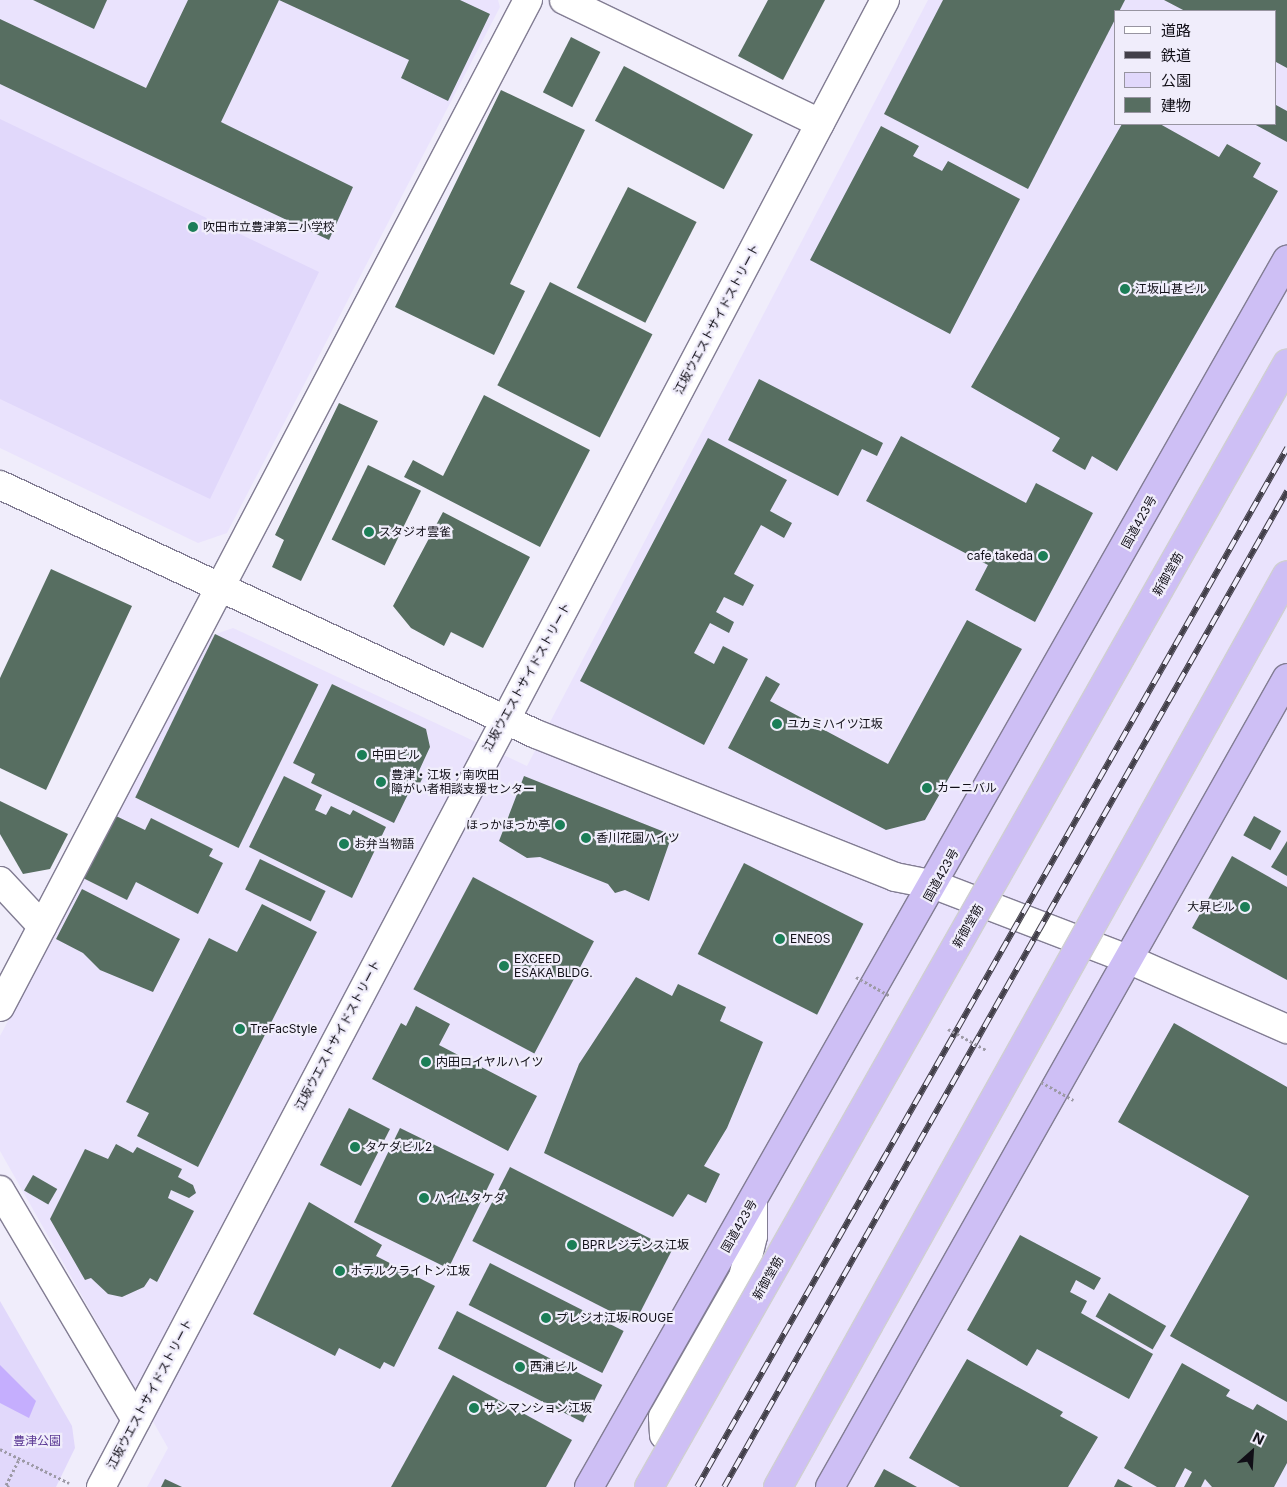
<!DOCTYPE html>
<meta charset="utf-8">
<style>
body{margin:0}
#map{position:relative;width:1287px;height:1487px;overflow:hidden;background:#f0edfb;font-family:Inter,"Noto Sans JP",sans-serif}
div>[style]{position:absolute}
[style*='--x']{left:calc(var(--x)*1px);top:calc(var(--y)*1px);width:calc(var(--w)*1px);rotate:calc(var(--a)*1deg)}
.built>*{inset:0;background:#eae3fd}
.green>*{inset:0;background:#e1d8fb}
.water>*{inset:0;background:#c5aefe}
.building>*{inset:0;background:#576e61;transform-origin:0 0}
.path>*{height:3px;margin-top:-1.5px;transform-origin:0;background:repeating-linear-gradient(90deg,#9d9aa6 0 2.5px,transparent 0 5px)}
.roads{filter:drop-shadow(1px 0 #827d93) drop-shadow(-1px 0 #827d93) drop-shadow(0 1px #827d93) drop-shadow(0 -1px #827d93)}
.minor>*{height:28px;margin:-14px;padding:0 14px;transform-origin:14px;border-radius:14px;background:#fff}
.highway>*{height:28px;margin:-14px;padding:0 14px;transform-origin:14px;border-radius:14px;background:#cebff5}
.rail>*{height:5.5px;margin-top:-2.75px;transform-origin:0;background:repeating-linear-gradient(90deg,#f0edfb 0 11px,#423f49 0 22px);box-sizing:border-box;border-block:1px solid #423f49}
.path-bridge>*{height:3px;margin-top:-1.5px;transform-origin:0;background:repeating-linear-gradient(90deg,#9d9aa6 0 2.5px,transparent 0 5px)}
.bridges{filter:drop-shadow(1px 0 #cfcfd1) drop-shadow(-1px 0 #cfcfd1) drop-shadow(0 1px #cfcfd1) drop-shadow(0 -1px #cfcfd1)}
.highway-bridge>*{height:28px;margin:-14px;padding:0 14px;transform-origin:14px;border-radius:14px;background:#cebff5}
.dots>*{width:14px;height:14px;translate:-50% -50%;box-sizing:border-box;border:2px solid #f0edfb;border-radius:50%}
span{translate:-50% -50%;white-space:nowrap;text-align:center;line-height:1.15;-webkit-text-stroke:4.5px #f0edfb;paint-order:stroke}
.poi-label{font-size:12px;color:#110f17}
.left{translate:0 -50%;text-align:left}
.right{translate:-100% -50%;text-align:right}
.street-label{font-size:12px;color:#110f17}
.park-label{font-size:12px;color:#5b3994}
.legend{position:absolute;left:1114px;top:10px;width:162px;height:115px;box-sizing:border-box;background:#f0edfb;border:1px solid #9794a0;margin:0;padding:6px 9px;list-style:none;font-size:15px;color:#110f17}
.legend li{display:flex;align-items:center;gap:10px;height:25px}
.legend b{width:25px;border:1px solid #9794a0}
.north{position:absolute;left:1227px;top:1427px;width:50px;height:50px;-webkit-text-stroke:4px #f0edfb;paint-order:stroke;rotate:26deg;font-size:14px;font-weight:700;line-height:20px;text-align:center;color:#110f17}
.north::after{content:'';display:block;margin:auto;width:18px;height:22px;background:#110f17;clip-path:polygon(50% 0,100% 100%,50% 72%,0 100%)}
</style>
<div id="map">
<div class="built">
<div style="clip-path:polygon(0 0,498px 0,500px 7px,227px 533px,198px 543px,0 448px)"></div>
<div style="clip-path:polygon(evenodd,928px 0,1287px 0,1287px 1487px,147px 1487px,168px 1448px,0 1151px,0 1036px,210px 636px,233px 628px,527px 766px,928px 0,1116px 11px,1276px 11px,1276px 124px,1116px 124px,1116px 11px)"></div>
</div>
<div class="green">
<div style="clip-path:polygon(0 119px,319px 272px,210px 499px,0 399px)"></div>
<div style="clip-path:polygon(0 1301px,72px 1426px,75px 1448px,56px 1487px,0 1487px)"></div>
</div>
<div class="water">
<div style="clip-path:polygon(0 1365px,36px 1401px,29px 1418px,0 1403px)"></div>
</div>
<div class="building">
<div style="clip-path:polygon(33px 0,107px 0,94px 29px)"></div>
<div style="clip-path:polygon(188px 0,460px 0,490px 14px,448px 101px,401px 78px,409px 60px,279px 0,221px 122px,353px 187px,329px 240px,0 84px,0 19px,146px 88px)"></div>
<div style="clip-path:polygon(768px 0,825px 0,783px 80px,738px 56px)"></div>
<div style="clip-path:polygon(943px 0,1125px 0,1028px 189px,884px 114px)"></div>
<div style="clip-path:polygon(1164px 0,1287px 0,1287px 68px,1276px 62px,1276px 11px,1185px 11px)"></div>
<div style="left:571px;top:37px;width:33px;height:62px;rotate:27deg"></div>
<div style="left:624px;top:66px;width:146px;height:62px;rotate:28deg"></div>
<div style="clip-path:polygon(501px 90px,585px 130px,510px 284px,525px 291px,494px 355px,395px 307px)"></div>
<div style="clip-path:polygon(1276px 105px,1287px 111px,1287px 142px,1254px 124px,1276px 124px)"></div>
<div style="clip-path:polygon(1122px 124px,1160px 124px,1219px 157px,1227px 144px,1261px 163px,1253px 177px,1278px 191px,1117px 471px,1092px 456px,1085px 470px,1052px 451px,1060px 438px,971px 387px)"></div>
<div style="clip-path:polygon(881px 126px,919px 146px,913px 156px,942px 171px,948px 161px,1020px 199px,950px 334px,810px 260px)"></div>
<div style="left:628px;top:187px;width:77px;height:113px;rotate:27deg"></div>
<div style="left:550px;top:282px;width:115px;height:116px;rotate:27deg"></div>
<div style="clip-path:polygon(759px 379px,883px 443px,877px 456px,862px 449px,838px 496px,728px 440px)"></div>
<div style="clip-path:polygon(484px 395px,590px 450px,540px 547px,404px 477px,413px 460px,443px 476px)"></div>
<div style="clip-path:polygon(339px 403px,378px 421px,301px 581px,272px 567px,284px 540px,275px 535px)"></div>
<div style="clip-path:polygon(901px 436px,1026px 503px,1036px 483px,1093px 513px,1035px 622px,975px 590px,988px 565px,866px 501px)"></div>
<div style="clip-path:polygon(708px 438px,787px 480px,770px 511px,792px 523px,784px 538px,761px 525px,734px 574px,754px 585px,743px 606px,724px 597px,716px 612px,734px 622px,729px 633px,710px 623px,694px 653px,714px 664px,723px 646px,748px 659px,704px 745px,580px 681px)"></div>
<div style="left:368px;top:465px;width:59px;height:83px;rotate:26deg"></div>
<div style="clip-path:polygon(443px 512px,530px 557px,483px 648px,451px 632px,444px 646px,411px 628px,393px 606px)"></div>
<div style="clip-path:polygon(51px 569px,132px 606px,46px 790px,0 768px,0 678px)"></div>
<div style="clip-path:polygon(967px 620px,1022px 649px,925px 820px,886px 830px,728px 748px,766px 676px,780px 684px,770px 701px,888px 764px)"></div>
<div style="left:215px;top:634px;width:115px;height:182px;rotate:26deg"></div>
<div style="clip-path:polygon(332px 684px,426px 729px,430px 747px,418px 773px,424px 775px,416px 791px,411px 788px,394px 823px,311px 783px,315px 774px,293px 763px)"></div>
<div style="clip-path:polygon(284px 776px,322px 795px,315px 810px,326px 815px,331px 806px,350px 815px,353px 810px,386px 827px,352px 898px,249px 847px)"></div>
<div style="clip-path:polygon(524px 776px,672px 835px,649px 901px,625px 890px,615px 893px,608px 884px,540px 857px,527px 858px,499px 841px)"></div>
<div style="clip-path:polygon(0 801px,68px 834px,50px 869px,23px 874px,0 834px)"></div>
<div style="clip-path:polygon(114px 815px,145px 830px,151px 818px,213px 849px,209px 856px,223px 863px,198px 914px,136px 882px,127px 900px,83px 878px)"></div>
<div style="left:1254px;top:816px;width:31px;height:22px;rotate:29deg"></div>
<div style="clip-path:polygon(1287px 841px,1287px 876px,1271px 867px)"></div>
<div style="clip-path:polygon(1232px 856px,1287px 887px,1287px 980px,1192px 928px)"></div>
<div style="left:260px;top:859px;width:73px;height:34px;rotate:26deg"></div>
<div style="left:744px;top:863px;width:134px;height:102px;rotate:27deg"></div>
<div style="left:473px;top:877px;width:137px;height:127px;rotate:28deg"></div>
<div style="clip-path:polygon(82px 889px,180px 939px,153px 992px,100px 970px,83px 953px,56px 939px)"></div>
<div style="clip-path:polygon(262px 904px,317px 932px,198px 1167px,137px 1136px,149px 1113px,126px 1102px,209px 938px,237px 952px)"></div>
<div style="clip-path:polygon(636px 977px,672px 996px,678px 984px,726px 1007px,720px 1021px,763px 1042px,727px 1128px,704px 1166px,720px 1174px,706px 1203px,688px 1194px,673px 1217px,544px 1153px,579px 1064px)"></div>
<div style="clip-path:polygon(416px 1006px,450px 1024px,439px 1045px,537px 1096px,508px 1151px,372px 1079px,401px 1023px,406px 1026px)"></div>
<div style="clip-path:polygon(1174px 1023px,1287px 1087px,1287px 1402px,1170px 1336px,1249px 1196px,1118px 1122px)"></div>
<div style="left:349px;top:1108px;width:46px;height:64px;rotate:27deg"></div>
<div style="left:400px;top:1128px;width:105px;height:105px;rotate:26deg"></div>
<div style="clip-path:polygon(116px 1144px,133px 1153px,137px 1147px,182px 1169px,178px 1177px,193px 1185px,196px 1193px,189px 1198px,171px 1190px,168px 1198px,194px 1211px,157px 1282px,150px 1278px,144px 1287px,122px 1297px,108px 1294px,91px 1278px,85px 1280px,50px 1219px,85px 1149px,108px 1159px)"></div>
<div style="left:510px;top:1167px;width:182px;height:83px;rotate:27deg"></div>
<div style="left:33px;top:1175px;width:28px;height:18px;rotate:30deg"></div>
<div style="clip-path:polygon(309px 1202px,382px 1245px,376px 1256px,435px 1286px,394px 1367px,384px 1362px,380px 1369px,339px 1348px,335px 1356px,253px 1314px)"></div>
<div style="clip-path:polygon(1020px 1235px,1101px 1278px,1094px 1290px,1076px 1280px,1070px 1292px,1087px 1301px,1081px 1313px,1153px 1354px,1129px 1399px,1037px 1349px,1027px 1366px,967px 1330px)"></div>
<div style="left:490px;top:1263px;width:150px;height:47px;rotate:27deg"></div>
<div style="left:1109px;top:1293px;width:66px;height:27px;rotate:30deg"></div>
<div style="left:457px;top:1311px;width:163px;height:42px;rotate:27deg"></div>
<div style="clip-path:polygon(967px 1359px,1063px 1412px,1060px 1416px,1098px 1437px,1068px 1487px,960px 1487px,909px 1458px)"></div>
<div style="clip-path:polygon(1182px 1363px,1230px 1390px,1226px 1396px,1253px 1410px,1257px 1404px,1287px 1421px,1287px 1463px,1274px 1487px,1212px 1487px,1205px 1479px,1201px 1487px,1184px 1487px,1192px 1472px,1185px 1468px,1175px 1487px,1157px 1487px,1124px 1468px)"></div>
<div style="clip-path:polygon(453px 1375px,572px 1440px,546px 1487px,391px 1487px)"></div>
<div style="clip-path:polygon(884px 1469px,917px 1487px,874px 1487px)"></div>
<div style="clip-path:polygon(165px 1479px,182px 1487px,161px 1487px)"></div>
<div style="clip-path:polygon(1118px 1479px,1133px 1487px,1114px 1487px)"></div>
</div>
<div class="path">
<div style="--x:0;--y:1449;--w:77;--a:26.2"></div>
<div style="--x:9;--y:1487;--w:4;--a:-146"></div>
<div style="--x:6;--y:1485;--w:29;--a:-63"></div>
</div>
<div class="roads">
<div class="minor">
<div style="--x:564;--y:0;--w:284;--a:25.7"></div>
<div style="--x:0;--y:485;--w:591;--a:24.92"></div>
<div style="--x:536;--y:734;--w:386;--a:21.7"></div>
<div style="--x:895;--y:877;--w:41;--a:11.3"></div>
<div style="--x:935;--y:885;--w:207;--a:21"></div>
<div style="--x:1128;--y:959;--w:174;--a:23.8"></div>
<div style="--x:0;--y:881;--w:62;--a:47"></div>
<div style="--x:0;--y:1007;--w:1137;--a:-62.33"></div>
<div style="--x:0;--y:1190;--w:267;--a:59.4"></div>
<div style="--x:664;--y:1435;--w:18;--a:-93"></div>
<div style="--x:663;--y:1417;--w:161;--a:-60.3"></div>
<div style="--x:743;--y:1277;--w:42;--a:-76.3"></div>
<div style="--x:753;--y:1236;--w:34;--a:-90"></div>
<div style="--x:101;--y:1487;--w:1681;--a:-62.2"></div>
</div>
<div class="highway">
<div style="--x:589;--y:1487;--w:1412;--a:-60.37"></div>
<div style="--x:830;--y:1487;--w:929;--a:-60.54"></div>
</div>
</div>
<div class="rail">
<div style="--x:697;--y:1487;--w:1195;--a:-60.41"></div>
<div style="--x:724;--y:1487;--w:1144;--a:-60.52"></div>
</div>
<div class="path-bridge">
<div style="--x:856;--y:977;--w:39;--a:29"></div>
<div style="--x:948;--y:1029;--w:43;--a:28.9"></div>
<div style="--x:1041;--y:1082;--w:37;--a:29"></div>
</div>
<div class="bridges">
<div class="highway-bridge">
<div style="--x:649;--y:1487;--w:1292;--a:-60.4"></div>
<div style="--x:778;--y:1487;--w:1044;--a:-60.83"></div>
</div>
</div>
<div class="dots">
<div style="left:193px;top:227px;background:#1c7e57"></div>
<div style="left:1125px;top:289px;background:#1c7e57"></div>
<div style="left:369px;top:532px;background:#1c7e57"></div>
<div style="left:1043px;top:556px;background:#1c7e57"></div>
<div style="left:777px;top:724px;background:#1c7e57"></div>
<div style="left:362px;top:755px;background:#1c7e57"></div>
<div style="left:381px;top:782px;background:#1c7e57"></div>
<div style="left:927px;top:788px;background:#1c7e57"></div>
<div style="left:560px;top:825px;background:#1c7e57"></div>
<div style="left:586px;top:838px;background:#1c7e57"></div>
<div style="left:344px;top:844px;background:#1c7e57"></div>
<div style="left:1245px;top:907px;background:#1c7e57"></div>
<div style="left:780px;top:939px;background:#1c7e57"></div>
<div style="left:504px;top:966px;background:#1c7e57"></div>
<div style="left:240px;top:1029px;background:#1c7e57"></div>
<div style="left:426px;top:1062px;background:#1c7e57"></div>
<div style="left:355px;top:1147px;background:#1c7e57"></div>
<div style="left:424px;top:1198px;background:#1c7e57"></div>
<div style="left:572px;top:1245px;background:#1c7e57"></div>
<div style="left:340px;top:1271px;background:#1c7e57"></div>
<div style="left:546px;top:1318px;background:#1c7e57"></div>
<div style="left:520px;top:1367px;background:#1c7e57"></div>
<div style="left:474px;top:1408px;background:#1c7e57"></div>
</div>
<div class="poi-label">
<span class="left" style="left:203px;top:227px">吹田市立豊津第二小学校</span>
<span class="left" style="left:1135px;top:289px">江坂山甚ビル</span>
<span class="left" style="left:379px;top:532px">スタジオ雲雀</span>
<span class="right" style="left:1033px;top:556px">cafe takeda</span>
<span class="left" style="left:787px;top:724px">ユカミハイツ江坂</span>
<span class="left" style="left:372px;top:755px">中田ビル</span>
<span class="left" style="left:391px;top:782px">豊津・江坂・南吹田<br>障がい者相談支援センター</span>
<span class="left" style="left:937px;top:788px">カーニバル</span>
<span class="right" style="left:550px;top:825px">ほっかほっか亭</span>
<span class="left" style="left:596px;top:838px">香川花園ハイツ</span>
<span class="left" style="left:354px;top:844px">お弁当物語</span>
<span class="right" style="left:1235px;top:907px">大昇ビル</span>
<span class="left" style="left:790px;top:939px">ENEOS</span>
<span class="left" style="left:514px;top:966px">EXCEED<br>ESAKA BLDG.</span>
<span class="left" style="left:250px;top:1029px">TreFacStyle</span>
<span class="left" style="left:436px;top:1062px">内田ロイヤルハイツ</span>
<span class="left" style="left:365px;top:1147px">タケダビル2</span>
<span class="left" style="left:434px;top:1198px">ハイムタケダ</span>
<span class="left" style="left:582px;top:1245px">BPRレジデンス江坂</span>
<span class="left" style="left:350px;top:1271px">ホテルクライトン江坂</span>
<span class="left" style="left:556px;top:1318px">プレジオ江坂 ROUGE</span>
<span class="left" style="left:530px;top:1367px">西浦ビル</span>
<span class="left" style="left:484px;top:1408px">サンマンション江坂</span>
</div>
<div class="street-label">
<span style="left:717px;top:319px;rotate:-62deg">江坂ウエストサイドストリート</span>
<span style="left:1139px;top:522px;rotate:-61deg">国道423号</span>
<span style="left:1168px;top:574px;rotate:-60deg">新御堂筋</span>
<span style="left:527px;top:677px;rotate:-61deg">江坂ウエストサイドストリート</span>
<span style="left:941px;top:875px;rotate:-61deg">国道423号</span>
<span style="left:968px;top:926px;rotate:-60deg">新御堂筋</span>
<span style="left:338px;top:1035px;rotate:-62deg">江坂ウエストサイドストリート</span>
<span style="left:739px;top:1226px;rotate:-60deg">国道423号</span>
<span style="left:768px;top:1278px;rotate:-60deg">新御堂筋</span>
<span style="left:150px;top:1394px;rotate:-62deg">江坂ウエストサイドストリート</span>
</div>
<div class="park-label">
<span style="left:37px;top:1441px">豊津公園</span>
</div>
<ul class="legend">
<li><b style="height:6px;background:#fff"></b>道路</li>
<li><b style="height:6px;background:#423f49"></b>鉄道</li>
<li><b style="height:14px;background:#e1d8fb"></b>公園</li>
<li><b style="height:14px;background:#576e61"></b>建物</li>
</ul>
<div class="north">N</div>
</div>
